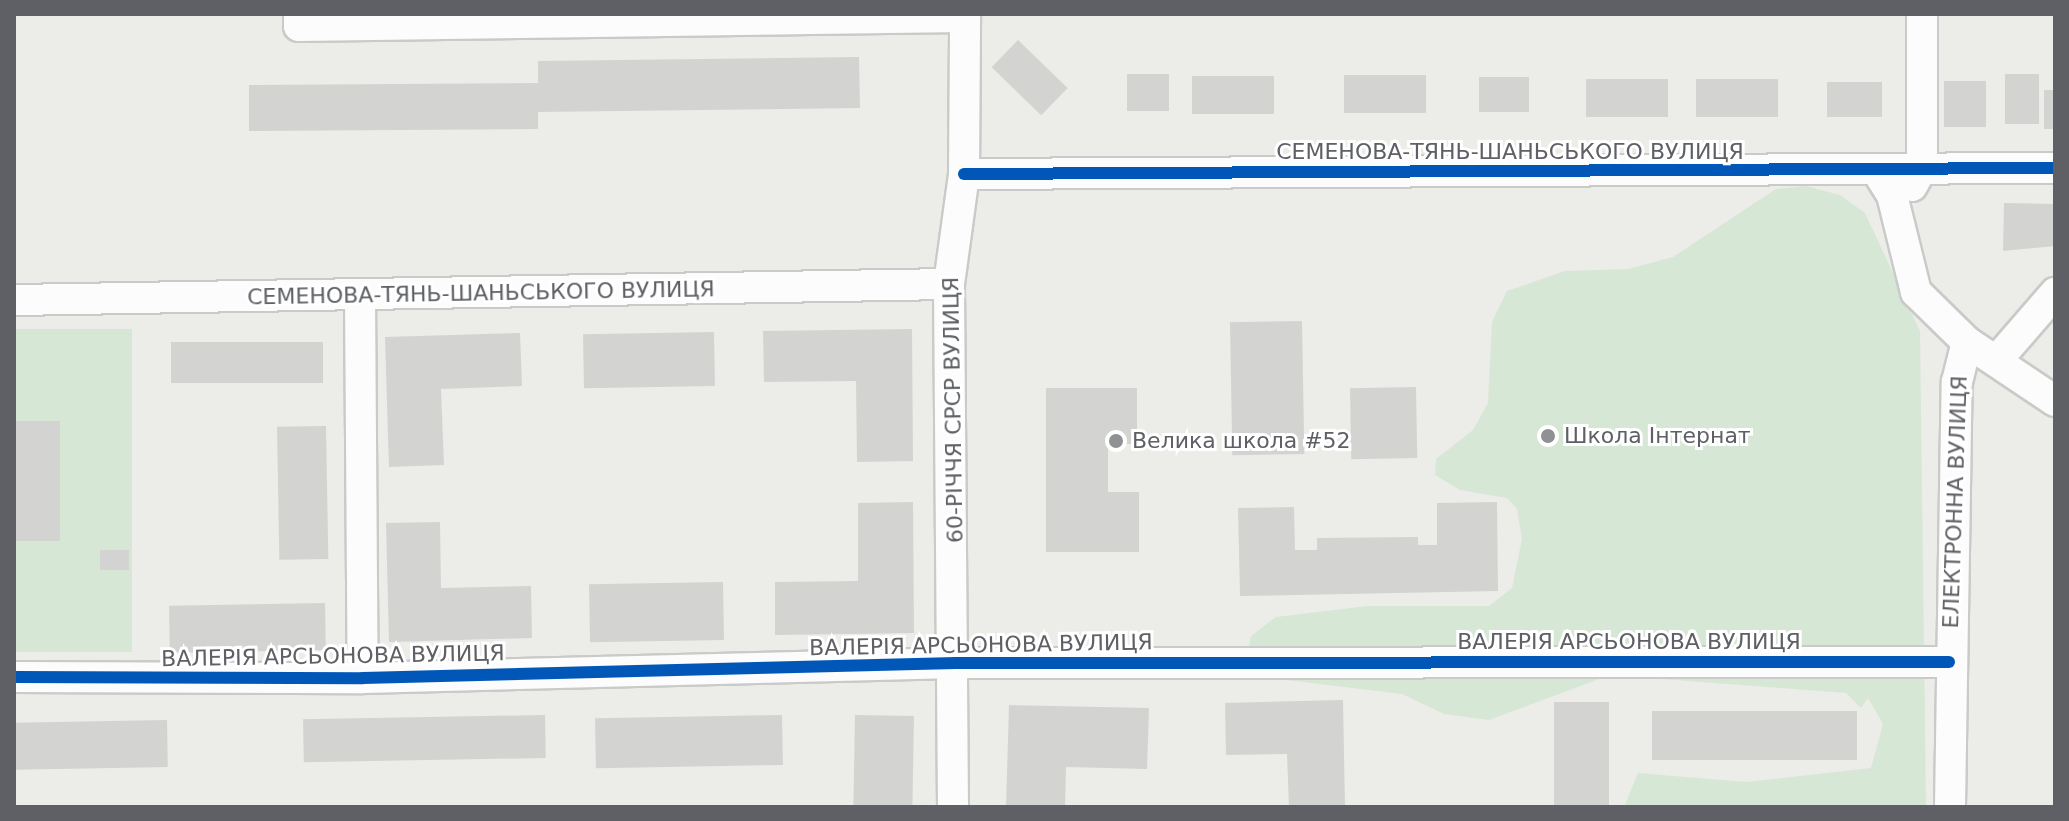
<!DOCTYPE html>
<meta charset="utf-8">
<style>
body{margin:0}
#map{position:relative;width:2069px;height:821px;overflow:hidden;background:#ecece8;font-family:"DejaVu Sans",sans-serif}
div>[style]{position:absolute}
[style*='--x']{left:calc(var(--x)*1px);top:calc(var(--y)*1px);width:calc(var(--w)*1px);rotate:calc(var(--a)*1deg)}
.green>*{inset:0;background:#d7e7d6;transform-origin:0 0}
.building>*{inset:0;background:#d3d3d1;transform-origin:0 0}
.roads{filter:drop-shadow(2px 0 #cacac9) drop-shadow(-2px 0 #cacac9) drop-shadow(0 2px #cacac9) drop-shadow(0 -2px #cacac9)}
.minor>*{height:30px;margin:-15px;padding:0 15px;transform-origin:15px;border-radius:15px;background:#fcfcfc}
.cycleway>*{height:12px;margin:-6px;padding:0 6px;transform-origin:6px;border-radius:6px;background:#0057b8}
.dots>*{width:22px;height:22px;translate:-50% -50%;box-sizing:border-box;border:4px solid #fff;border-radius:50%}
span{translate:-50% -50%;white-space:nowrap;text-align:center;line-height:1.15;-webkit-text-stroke:6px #fff;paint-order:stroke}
.street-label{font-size:22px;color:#5e6065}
.poi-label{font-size:22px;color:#5e6065}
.left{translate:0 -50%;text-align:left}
.frame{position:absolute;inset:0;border:16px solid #5e6065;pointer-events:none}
</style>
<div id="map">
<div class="green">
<div style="clip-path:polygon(1806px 186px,1840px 195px,1865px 213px,1920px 331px,1926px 807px,1624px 807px,1638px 773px,1746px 782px,1871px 768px,1883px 724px,1868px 698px,1861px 708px,1846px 693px,1610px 675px,1489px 720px,1444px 714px,1402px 694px,1262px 677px,1248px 651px,1251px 636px,1276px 617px,1368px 606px,1489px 606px,1512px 588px,1522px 539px,1517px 509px,1507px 498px,1460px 490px,1435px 475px,1436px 459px,1473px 430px,1488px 403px,1492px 322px,1507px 291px,1565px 271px,1628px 269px,1673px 257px,1776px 189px)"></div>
<div style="left:132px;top:329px;width:323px;height:118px;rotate:90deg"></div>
</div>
<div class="building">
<div style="left:1018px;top:40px;width:69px;height:38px;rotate:44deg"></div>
<div style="clip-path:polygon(859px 57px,860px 108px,538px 112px,538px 129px,249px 131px,249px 85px,538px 83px,538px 61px)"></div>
<div style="left:1127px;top:74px;width:42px;height:37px"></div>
<div style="left:2005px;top:74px;width:34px;height:50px"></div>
<div style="left:1344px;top:75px;width:82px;height:38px"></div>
<div style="left:1192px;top:76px;width:82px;height:38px"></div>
<div style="left:1479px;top:77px;width:50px;height:35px"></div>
<div style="left:1586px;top:79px;width:82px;height:38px"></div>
<div style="left:1696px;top:79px;width:82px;height:38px"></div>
<div style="left:1944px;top:81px;width:42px;height:46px"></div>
<div style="left:1827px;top:82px;width:55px;height:35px"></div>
<div style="left:2044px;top:90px;width:11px;height:39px"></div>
<div style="clip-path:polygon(2004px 203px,2055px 204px,2055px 246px,2003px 251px)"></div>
<div style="left:1302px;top:321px;width:133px;height:72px;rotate:89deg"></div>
<div style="clip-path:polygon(912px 329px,913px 461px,857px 462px,856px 381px,764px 382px,763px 331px)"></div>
<div style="left:714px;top:332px;width:54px;height:131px;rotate:89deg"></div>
<div style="clip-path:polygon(520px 333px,522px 386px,441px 389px,444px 465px,389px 467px,385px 337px)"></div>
<div style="left:323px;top:342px;width:41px;height:152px;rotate:90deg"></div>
<div style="left:1416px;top:387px;width:71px;height:66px;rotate:89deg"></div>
<div style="clip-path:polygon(1046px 388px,1137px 388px,1137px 444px,1108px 444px,1108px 492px,1139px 492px,1139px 552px,1046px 552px)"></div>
<div style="left:60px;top:421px;width:120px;height:45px;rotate:90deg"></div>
<div style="left:326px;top:426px;width:133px;height:49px;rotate:89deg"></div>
<div style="clip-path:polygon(913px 502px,914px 633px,775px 635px,775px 582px,858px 581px,858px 503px)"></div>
<div style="clip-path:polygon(1497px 502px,1498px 591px,1240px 596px,1238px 508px,1294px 507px,1295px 550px,1317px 550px,1317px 538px,1418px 537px,1418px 545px,1437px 545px,1437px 503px)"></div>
<div style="clip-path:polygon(440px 522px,441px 588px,531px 586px,532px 638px,389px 642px,386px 523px)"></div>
<div style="left:129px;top:550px;width:20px;height:29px;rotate:90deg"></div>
<div style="left:723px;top:582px;width:58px;height:134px;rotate:89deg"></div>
<div style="left:325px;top:603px;width:47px;height:156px;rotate:89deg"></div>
<div style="clip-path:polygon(1343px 700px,1345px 807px,1289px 807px,1287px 754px,1226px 755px,1225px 703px)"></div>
<div style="left:1554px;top:702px;width:55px;height:105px"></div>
<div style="clip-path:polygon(1009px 705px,1149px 708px,1147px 769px,1066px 767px,1065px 807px,1006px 807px)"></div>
<div style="left:1652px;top:711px;width:205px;height:49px"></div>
<div style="left:545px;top:715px;width:43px;height:242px;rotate:89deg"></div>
<div style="left:782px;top:715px;width:50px;height:187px;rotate:89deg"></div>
<div style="left:855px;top:715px;width:59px;height:92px;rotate:1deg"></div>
<div style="left:167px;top:720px;width:47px;height:153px;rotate:89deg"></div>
</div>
<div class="roads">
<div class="minor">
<div style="--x:299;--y:14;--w:12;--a:90"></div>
<div style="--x:299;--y:26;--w:665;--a:-0.78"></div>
<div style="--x:1877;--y:171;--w:28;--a:58"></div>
<div style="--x:1892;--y:195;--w:100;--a:76.1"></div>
<div style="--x:1916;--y:292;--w:71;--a:44.4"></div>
<div style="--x:1967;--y:342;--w:106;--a:33.8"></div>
<div style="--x:964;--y:174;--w:1091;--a:-0.32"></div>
<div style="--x:1912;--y:186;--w:21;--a:-61"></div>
<div style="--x:1922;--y:168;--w:154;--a:-90"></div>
<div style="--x:360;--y:296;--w:382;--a:89.6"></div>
<div style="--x:14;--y:300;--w:935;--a:-0.98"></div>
<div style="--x:1997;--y:360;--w:89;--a:-49.1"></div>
<div style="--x:14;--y:677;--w:349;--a:0.2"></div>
<div style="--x:363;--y:678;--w:593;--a:-1.45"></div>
<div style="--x:956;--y:663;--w:993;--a:-0.06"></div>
<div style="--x:953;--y:807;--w:523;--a:-90.44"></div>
<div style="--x:949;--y:284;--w:111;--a:-82.2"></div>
<div style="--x:964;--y:174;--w:160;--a:-89.6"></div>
<div style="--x:1950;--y:807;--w:425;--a:-89.1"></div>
<div style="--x:1957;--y:382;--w:41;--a:-76"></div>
</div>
</div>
<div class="cycleway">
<div style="--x:964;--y:174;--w:1091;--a:-0.32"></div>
<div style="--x:14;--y:677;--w:349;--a:0.2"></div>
<div style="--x:363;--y:678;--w:593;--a:-1.45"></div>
<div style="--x:956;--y:663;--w:993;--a:-0.06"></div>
</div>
<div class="dots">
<div style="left:1548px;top:436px;background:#909193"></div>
<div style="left:1116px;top:441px;background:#909193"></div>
</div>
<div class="street-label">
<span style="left:1510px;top:152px">СЕМЕНОВА-ТЯНЬ-ШАНЬСЬКОГО ВУЛИЦЯ</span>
<span style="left:481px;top:293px;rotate:-1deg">СЕМЕНОВА-ТЯНЬ-ШАНЬСЬКОГО ВУЛИЦЯ</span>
<span style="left:953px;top:410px;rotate:-91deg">60-РІЧЧЯ СРСР ВУЛИЦЯ</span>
<span style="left:1955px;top:502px;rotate:-88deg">ЕЛЕКТРОННА ВУЛИЦЯ</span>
<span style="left:1629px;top:642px">ВАЛЕРІЯ АРСЬОНОВА ВУЛИЦЯ</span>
<span style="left:981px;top:645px;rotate:-1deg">ВАЛЕРІЯ АРСЬОНОВА ВУЛИЦЯ</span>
<span style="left:333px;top:656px;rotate:-1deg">ВАЛЕРІЯ АРСЬОНОВА ВУЛИЦЯ</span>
</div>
<div class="poi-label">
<span class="left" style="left:1564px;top:436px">Школа Інтернат</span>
<span class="left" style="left:1132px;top:441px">Велика школа #52</span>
</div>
<div class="frame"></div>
</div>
